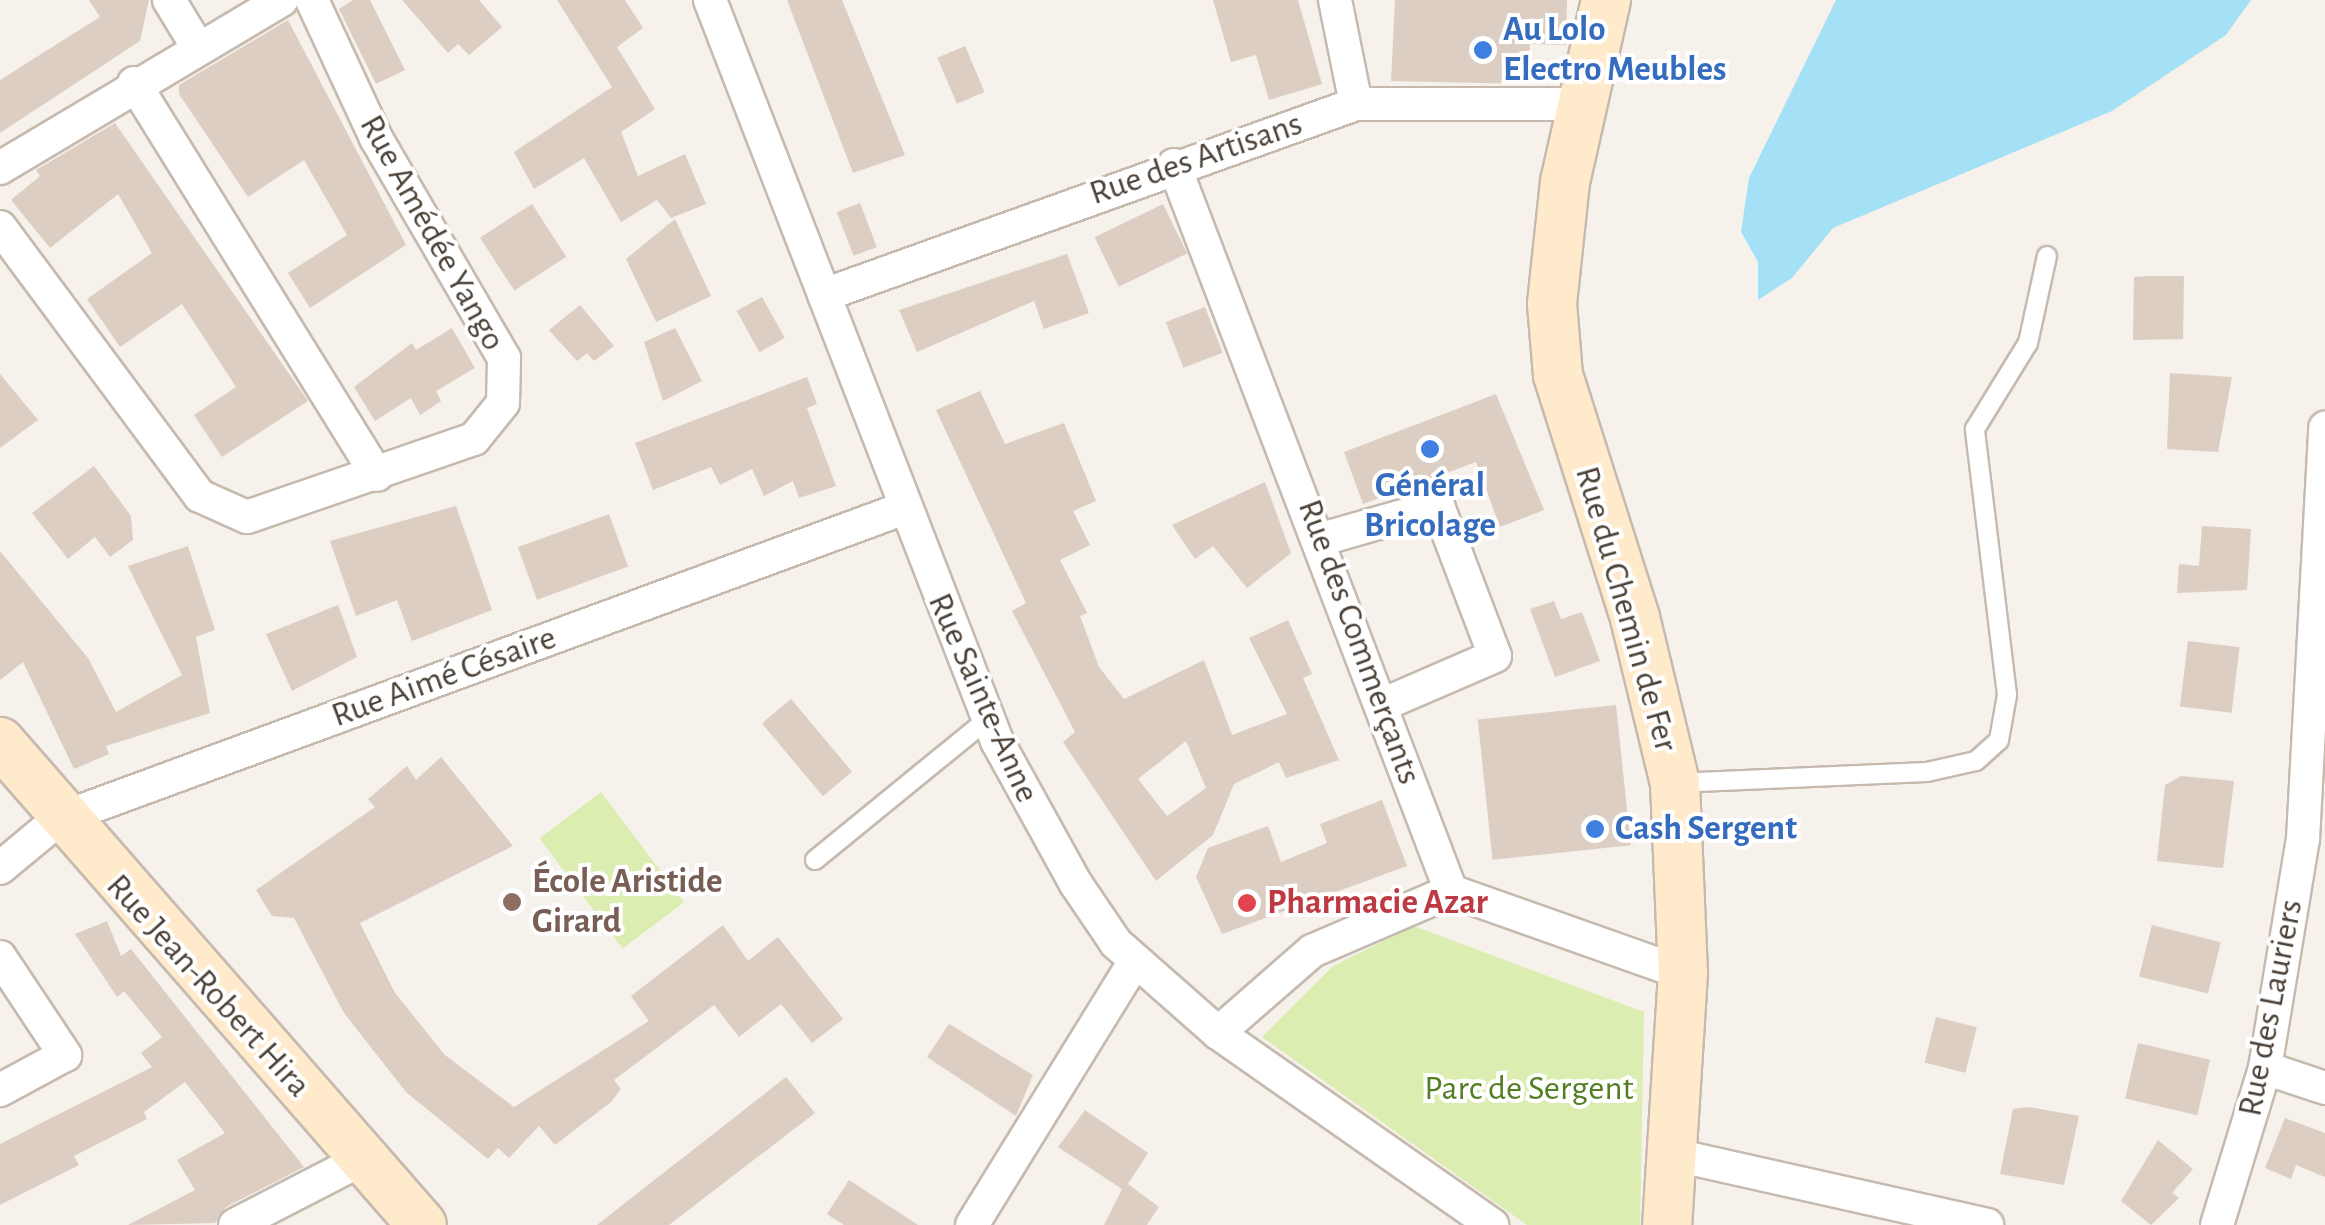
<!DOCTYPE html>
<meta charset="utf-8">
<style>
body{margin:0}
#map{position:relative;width:2325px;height:1225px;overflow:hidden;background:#f6f1eb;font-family:"Alegreya Sans",sans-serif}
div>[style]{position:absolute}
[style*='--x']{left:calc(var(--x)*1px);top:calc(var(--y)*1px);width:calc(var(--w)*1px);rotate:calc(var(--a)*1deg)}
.green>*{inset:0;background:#dbedb1;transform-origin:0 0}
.water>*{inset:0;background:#a4e1f6}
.building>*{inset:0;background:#dccec2;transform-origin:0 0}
.roads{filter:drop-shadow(2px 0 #c6baaf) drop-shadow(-2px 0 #c6baaf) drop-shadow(0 2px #c6baaf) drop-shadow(0 -2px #c6baaf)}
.lane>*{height:18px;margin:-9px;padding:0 9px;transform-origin:9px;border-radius:9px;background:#fff}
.street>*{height:32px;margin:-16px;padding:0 16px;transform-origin:16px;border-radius:16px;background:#fff}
.secondary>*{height:48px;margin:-24px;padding:0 24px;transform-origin:24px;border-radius:24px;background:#ffebcc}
.dots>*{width:28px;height:28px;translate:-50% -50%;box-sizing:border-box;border:5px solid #fff;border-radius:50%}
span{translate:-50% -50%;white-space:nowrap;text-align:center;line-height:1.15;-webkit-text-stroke:8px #fff;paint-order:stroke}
.shop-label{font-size:35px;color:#366cbe;font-weight:700}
.left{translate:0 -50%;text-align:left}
.street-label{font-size:35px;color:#4b4137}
.education-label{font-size:35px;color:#785e54;font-weight:700}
.health-label{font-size:35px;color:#be3a42;font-weight:700}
.park-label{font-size:35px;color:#547d24}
</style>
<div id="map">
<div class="green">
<div style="left:601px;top:792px;width:138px;height:77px;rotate:53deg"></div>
<div style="clip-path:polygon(1414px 926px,1644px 1012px,1640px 1225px,1527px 1225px,1262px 1037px,1333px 966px)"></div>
</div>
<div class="water">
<div style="clip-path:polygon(1836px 0,2251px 0,2226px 35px,2112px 111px,1833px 228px,1792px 278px,1758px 300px,1758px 262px,1741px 232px,1749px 178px)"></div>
</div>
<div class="building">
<div style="clip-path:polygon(89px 0,149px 0,140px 41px,0 133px,0 80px,100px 17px)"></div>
<div style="clip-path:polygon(353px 0,370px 0,405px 70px,376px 84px,339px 9px)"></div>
<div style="clip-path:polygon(402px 0,479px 0,502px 27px,469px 55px,458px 44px,448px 53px)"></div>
<div style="clip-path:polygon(557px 0,625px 0,643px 28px,617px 47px,655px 109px,621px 132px,638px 176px,685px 154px,706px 204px,671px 218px,657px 200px,621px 222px,584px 158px,534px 189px,514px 152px,612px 87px)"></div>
<div style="clip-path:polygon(787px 0,842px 0,905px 155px,853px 173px)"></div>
<div style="clip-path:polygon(1213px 0,1298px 0,1322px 84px,1269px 100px,1256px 55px,1231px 62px)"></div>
<div style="clip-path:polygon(1395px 0,1567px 0,1566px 45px,1530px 44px,1528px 84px,1391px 81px)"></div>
<div style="clip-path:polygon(288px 20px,406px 245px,310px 308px,288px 273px,347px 235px,304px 160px,248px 197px,179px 94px,179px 85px)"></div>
<div style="left:965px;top:46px;width:50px;height:30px;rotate:67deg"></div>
<div style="clip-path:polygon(115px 123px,308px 401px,222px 457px,194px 415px,236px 387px,182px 304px,120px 347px,87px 299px,152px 253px,118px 194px,50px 248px,11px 200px,40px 176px,36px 170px)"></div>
<div style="left:860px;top:203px;width:47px;height:25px;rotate:69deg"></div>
<div style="left:532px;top:204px;width:63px;height:62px;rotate:57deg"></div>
<div style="left:1163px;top:204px;width:55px;height:76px;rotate:64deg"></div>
<div style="clip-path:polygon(675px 219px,711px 296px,656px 322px,626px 259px)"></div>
<div style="clip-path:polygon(1067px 254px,1089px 313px,1044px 329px,1034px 301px,917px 352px,899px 310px)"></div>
<div style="clip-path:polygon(2150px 276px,2184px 276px,2183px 339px,2133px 340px,2134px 277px)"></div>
<div style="left:762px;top:297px;width:47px;height:29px;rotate:61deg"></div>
<div style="clip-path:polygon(580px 305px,614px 346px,594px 361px,587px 353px,577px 361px,549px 330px)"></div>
<div style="left:1205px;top:307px;width:49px;height:42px;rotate:69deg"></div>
<div style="clip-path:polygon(452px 328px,475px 368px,436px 391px,441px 401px,420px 415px,411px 398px,375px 421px,354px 387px,412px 343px,416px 350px)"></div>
<div style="clip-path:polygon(675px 328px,702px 381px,663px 401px,644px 342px)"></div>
<div style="clip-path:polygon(2170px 373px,2232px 377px,2218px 452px,2167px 449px)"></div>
<div style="clip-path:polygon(0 374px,38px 420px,0 448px)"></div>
<div style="clip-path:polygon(807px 377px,817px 404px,807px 408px,836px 486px,799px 498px,793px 481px,764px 496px,752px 469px,720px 485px,711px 467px,653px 490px,635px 443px)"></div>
<div style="clip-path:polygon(evenodd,980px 391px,1005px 444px,1064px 423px,1096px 501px,1073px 511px,1090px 545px,1060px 560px,1087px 613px,1080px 616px,1099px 667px,1124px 699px,1204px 660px,1232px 735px,1287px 714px,1249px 638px,1288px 620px,1312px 674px,1303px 678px,1339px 760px,1286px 778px,1279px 762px,1234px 784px,1213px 835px,1156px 881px,1063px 742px,1075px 732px,1012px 611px,1026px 603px,936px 410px,980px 391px,1186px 741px,1206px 788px,1167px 816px,1138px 779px,1186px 741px)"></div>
<div style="clip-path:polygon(1496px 394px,1544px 510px,1500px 527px,1476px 462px,1363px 504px,1344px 452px)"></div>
<div style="clip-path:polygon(94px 466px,131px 516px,133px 540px,110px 557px,95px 537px,68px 559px,32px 513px)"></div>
<div style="clip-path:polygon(1265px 482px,1291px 553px,1247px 588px,1213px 546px,1195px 559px,1172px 525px)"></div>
<div style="clip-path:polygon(456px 506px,492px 610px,412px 641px,397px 600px,356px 616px,330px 541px)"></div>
<div style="left:609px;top:514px;width:56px;height:97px;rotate:70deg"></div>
<div style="clip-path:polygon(2202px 526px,2251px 529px,2247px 590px,2177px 593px,2179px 564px,2199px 566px)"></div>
<div style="clip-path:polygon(188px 546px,215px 630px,196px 637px,210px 713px,106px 746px,109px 754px,74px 769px,23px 662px,0 680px,0 551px,88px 658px,116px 712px,182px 675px,128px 566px)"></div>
<div style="clip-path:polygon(1554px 601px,1561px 619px,1582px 612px,1600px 661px,1555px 677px,1530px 609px)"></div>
<div style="clip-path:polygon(338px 605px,357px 657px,292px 691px,266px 634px)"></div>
<div style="left:2188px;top:641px;width:52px;height:66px;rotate:7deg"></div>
<div style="left:791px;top:699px;width:95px;height:38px;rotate:50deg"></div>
<div style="left:1616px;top:705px;width:141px;height:139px;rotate:84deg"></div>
<div style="clip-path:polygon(441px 757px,513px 846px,360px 923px,395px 993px,445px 1055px,514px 1107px,649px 1021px,631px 996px,723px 925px,748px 961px,778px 937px,843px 1019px,812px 1043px,781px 1004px,739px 1037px,714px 1005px,614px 1080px,621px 1089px,611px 1102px,555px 1145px,539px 1126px,509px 1158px,498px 1148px,488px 1159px,406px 1092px,344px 1013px,294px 918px,272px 916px,256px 890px,375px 807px,368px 799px,407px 766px,416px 780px)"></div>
<div style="clip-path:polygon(2181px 776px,2234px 781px,2223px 868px,2157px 861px,2165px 785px)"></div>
<div style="clip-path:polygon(1382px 800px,1407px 866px,1222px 934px,1196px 877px,1208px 848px,1268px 826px,1281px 862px,1327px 843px,1320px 824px)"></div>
<div style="clip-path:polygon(107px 921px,121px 956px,131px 949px,304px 1167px,226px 1207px,215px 1223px,128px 1225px,195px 1190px,177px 1160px,225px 1133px,185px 1082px,144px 1112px,147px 1119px,74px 1156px,79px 1165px,0 1205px,0 1144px,152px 1067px,141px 1053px,162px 1037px,124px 991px,117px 997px,75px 934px)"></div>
<div style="left:2152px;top:925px;width:71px;height:53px;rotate:14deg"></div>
<div style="left:1936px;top:1017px;width:42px;height:47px;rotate:14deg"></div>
<div style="clip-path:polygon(949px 1024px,1033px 1075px,1016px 1116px,927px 1057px)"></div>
<div style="left:2138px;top:1043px;width:74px;height:57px;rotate:13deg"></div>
<div style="clip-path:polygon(786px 1077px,815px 1113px,669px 1225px,597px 1225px)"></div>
<div style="clip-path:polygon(2029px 1107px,2079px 1116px,2064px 1185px,2000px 1174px,2013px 1109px)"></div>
<div style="clip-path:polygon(1085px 1110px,1148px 1153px,1128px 1184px,1159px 1207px,1147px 1225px,1104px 1225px,1122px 1189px,1058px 1147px)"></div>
<div style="clip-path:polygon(2285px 1118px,2325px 1133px,2325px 1177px,2296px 1165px,2291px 1179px,2265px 1168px)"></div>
<div style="clip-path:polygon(2158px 1140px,2193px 1169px,2172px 1193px,2179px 1198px,2151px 1225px,2121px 1201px)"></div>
<div style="clip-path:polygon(849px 1180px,918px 1225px,844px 1225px,827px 1214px)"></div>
</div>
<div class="roads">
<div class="lane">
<div style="--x:1675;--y:783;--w:252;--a:-2.5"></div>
<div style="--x:1927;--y:772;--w:50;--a:-12.7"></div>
<div style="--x:1976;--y:761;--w:31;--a:-42"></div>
<div style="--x:1999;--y:740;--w:46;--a:-79.9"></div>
<div style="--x:2007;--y:695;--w:268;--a:-96.9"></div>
<div style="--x:1975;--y:429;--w:101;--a:-58.4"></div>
<div style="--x:2028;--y:343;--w:89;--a:-77.7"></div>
<div style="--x:815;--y:860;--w:223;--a:-39.2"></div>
</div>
<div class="street">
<div style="--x:169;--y:0;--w:54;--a:58.7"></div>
<div style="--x:710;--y:0;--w:795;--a:68.83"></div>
<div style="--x:997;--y:741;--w:163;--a:61.1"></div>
<div style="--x:1076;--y:884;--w:71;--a:55.9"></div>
<div style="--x:1116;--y:943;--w:136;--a:41.4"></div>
<div style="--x:1218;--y:1033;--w:335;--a:35"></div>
<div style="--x:1335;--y:0;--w:106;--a:78.6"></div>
<div style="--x:134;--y:83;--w:461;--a:58.2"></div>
<div style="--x:1174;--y:165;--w:777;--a:69.12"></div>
<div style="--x:1451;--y:891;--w:246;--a:19.5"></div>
<div style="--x:0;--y:168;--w:328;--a:-30.8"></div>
<div style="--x:0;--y:227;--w:335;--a:53.4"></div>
<div style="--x:200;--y:496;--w:51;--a:24.1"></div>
<div style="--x:247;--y:517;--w:240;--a:-19"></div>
<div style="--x:474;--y:439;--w:46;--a:-51.1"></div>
<div style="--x:503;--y:403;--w:45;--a:-88.7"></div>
<div style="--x:504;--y:358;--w:255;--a:-120.2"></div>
<div style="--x:376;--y:138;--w:152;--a:-114.9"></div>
<div style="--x:824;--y:295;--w:565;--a:-19.75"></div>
<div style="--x:1356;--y:104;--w:226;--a:0"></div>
<div style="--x:1322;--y:539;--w:121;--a:-15.9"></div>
<div style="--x:1438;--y:506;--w:160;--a:69.2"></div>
<div style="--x:1495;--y:656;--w:123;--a:156.6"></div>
<div style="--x:0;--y:868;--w:77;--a:-39.7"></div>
<div style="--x:59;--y:819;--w:898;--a:-20.19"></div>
<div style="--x:0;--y:957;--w:118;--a:56.4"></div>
<div style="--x:65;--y:1055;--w:74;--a:151.7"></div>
<div style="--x:1218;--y:1033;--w:125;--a:-41.1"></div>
<div style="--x:1312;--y:951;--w:151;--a:-23.3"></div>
<div style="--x:2265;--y:1068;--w:63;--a:18.4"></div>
<div style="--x:1675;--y:1155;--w:320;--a:12.6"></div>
<div style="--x:235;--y:1225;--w:144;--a:-27.3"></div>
<div style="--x:972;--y:1225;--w:310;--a:-58.3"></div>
<div style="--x:2217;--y:1225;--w:164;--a:-73"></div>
<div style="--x:2265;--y:1068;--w:232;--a:-80.6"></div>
<div style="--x:2303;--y:839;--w:412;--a:-86.9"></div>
</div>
<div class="secondary">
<div style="--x:1606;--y:0;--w:187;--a:102.7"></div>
<div style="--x:1565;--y:182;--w:123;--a:96.1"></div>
<div style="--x:1552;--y:304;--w:71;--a:85.2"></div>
<div style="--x:1558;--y:375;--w:255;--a:72.4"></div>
<div style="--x:1635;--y:618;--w:170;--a:76.4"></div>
<div style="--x:1675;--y:783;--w:190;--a:87.6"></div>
<div style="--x:1683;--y:973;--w:253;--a:93.6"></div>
<div style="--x:0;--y:742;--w:641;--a:48.86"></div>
</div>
</div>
<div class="dots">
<div style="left:1483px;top:50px;background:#3f7fe0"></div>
<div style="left:1430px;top:449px;background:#3f7fe0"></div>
<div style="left:1595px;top:829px;background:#3f7fe0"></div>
<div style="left:512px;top:902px;background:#8d6e63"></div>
<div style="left:1247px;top:903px;background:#e0444e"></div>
</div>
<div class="shop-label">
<span class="left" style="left:1503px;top:50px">Au Lolo<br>Electro Meubles</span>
<span style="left:1430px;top:506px">Général<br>Bricolage</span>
<span class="left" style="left:1615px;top:829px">Cash Sergent</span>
</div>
<div class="street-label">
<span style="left:1196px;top:159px;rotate:-19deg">Rue des Artisans</span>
<span style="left:432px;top:233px;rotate:61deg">Rue Amédée Yango</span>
<span style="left:1626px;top:609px;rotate:74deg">Rue du Chemin de Fer</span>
<span style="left:1359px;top:642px;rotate:70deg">Rue des Commerçants</span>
<span style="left:444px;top:677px;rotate:-20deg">Rue Aimé Césaire</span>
<span style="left:983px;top:698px;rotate:66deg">Rue Sainte-Anne</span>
<span style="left:208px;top:986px;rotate:48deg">Rue Jean-Robert Hira</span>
<span style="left:2271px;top:1008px;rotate:-79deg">Rue des Lauriers</span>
</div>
<div class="education-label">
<span class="left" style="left:532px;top:902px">École Aristide<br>Girard</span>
</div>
<div class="health-label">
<span class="left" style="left:1267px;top:903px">Pharmacie Azar</span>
</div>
<div class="park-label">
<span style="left:1529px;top:1089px">Parc de Sergent</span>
</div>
</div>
